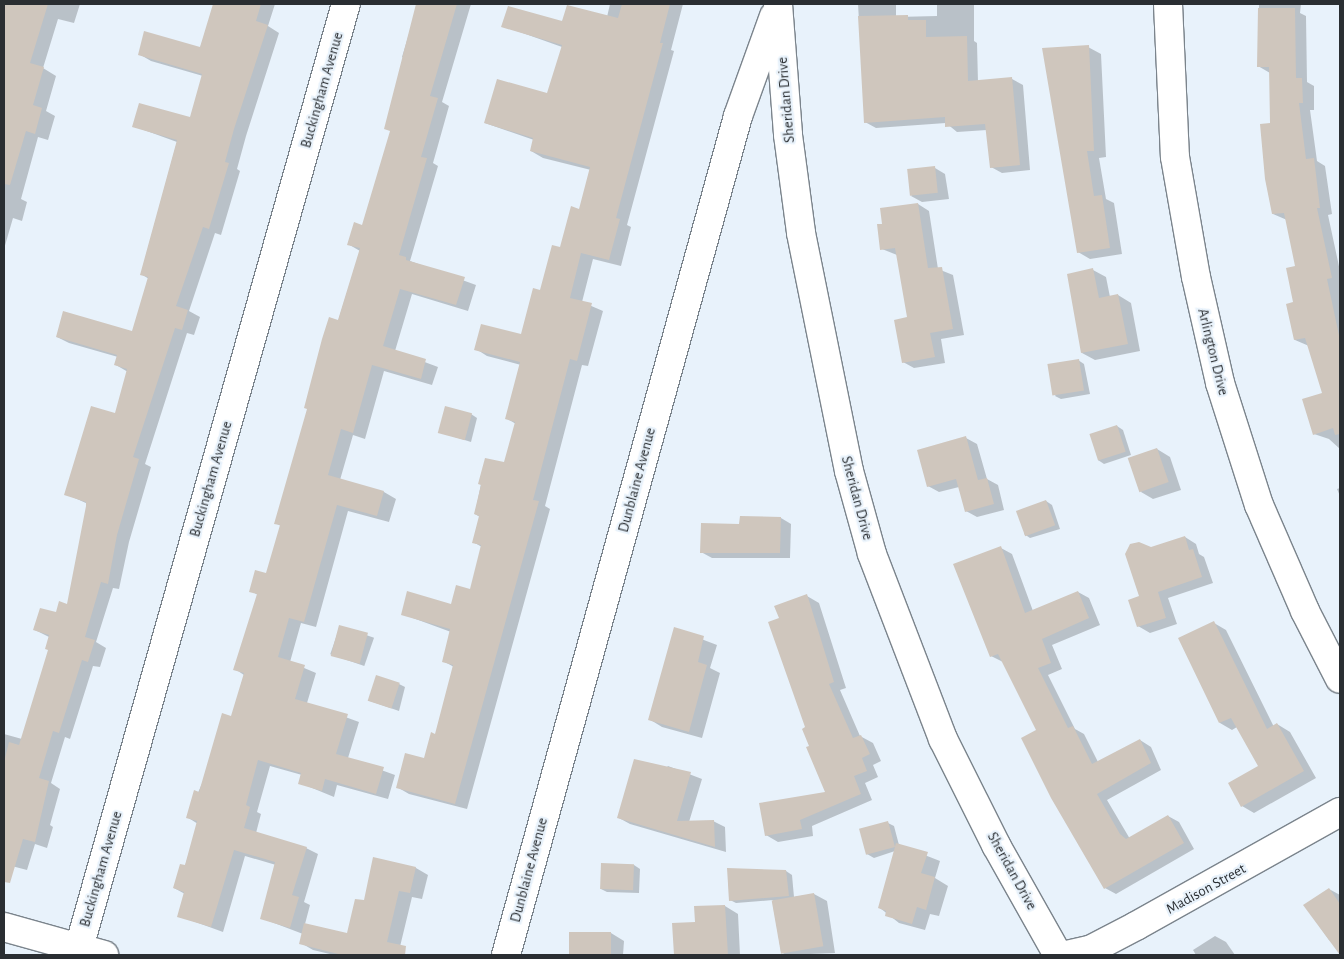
<!DOCTYPE html>
<style>
body{margin:0}
#map{position:relative;width:1344px;height:959px;overflow:hidden;background:#e8f2fb;font-family:"Alegreya Sans",sans-serif}
div>[style]{position:absolute}
[style*='--x']{left:calc(var(--x)*1px);top:calc(var(--y)*1px);width:calc(var(--w)*1px);rotate:calc(var(--a)*1deg)}
.shadow>*{inset:0;background:#0003;transform-origin:0 0}
.building>*{inset:0;background:#cfc6bd;transform-origin:0 0}
.roads{filter:drop-shadow(1px 0 #7b848c) drop-shadow(-1px 0 #7b848c) drop-shadow(0 1px #7b848c) drop-shadow(0 -1px #7b848c)}
.minor>*{height:28px;margin:-14px;padding:0 14px;transform-origin:14px;border-radius:14px;background:#fff}
span{translate:-50% -50%;white-space:nowrap;text-align:center;line-height:1.15;-webkit-text-stroke:4.5px #e8f2fb;paint-order:stroke}
.street-label{font-size:15px;color:#2a2e32}
.frame{position:absolute;inset:0;border:5px solid #2a2e32;pointer-events:none}
</style>
<div id="map">
<div class="shadow">
<div style="clip-path:polygon(10px 4px,80px 4px,74px 23px,58px 19px,43px 68px,56px 76px,46px 111px,55px 116px,48px 140px,38px 137px,21px 199px,27px 202px,22px 221px,13px 218px,4px 249px,4px 26px)"></div>
<div style="clip-path:polygon(215px 4px,275px 4px,268px 26px,279px 33px,246px 136px,237px 169px,240px 171px,221px 235px,215px 233px,189px 311px,200px 317px,194px 335px,187px 333px,145px 464px,151px 467px,129px 542px,119px 589px,113px 588px,96px 642px,106px 648px,100px 667px,93px 666px,70px 739px,65px 737px,51px 783px,60px 789px,50px 825px,53px 827px,47px 848px,35px 844px,27px 870px,4px 864px,4px 734px,22px 739px,49px 650px,49px 637px,35px 630px,68px 605px,88px 504px,66px 494px,116px 415px,128px 372px,116px 365px,118px 357px,69px 343px,57px 337px,133px 332px,149px 279px,141px 274px,177px 142px,133px 126px,190px 119px,203px 76px,151px 61px,139px 54px,200px 48px)"></div>
<div style="clip-path:polygon(418px 4px,471px 4px,442px 102px,449px 106px,433px 163px,438px 166px,410px 261px,476px 285px,468px 311px,412px 294px,395px 351px,438px 367px,432px 385px,384px 371px,365px 439px,353px 435px,340px 480px,384px 492px,396px 499px,389px 522px,348px 511px,316px 627px,301px 623px,290px 662px,316px 673px,307px 703px,359px 722px,348px 758px,395px 775px,388px 799px,337px 785px,334px 797px,300px 783px,302px 775px,270px 766px,257px 812px,261px 814px,256px 833px,306px 848px,318px 854px,304px 902px,310px 905px,305px 924px,348px 934px,365px 902px,374px 859px,416px 868px,428px 875px,422px 899px,412px 897px,398px 955px,334px 955px,313px 950px,301px 943px,303px 934px,261px 918px,276px 865px,245px 856px,223px 932px,179px 916px,185px 894px,174px 888px,185px 866px,198px 824px,187px 817px,232px 717px,244px 675px,235px 669px,258px 595px,251px 591px,267px 574px,281px 526px,275px 523px,360px 251px,348px 244px,363px 226px,391px 131px,405px 59px,402px 57px)"></div>
<div style="clip-path:polygon(610px 4px,683px 4px,671px 50px,674px 51px,627px 225px,631px 227px,621px 266px,593px 259px,582px 302px,603px 311px,588px 366px,582px 365px,545px 506px,550px 509px,467px 809px,409px 794px,397px 787px,425px 759px,436px 735px,454px 667px,443px 661px,451px 632px,402px 614px,452px 605px,471px 590px,482px 547px,473px 542px,480px 517px,475px 514px,486px 459px,505px 464px,516px 424px,506px 418px,521px 365px,487px 356px,476px 349px,522px 336px,580px 210px,591px 170px,543px 158px,531px 151px,534px 140px,485px 123px,548px 94px,562px 47px,503px 26px,607px 17px)"></div>
<div style="clip-path:polygon(858px 4px,896px 4px,896px 17px,937px 16px,937px 4px,974px 4px,974px 41px,977px 43px,978px 82px,1012px 79px,1023px 85px,1030px 170px,1002px 173px,991px 167px,987px 130px,957px 132px,946px 123px,876px 128px,865px 122px)"></div>
<div style="clip-path:polygon(1259px 4px,1301px 4px,1300px 13px,1306px 16px,1307px 82px,1314px 86px,1314px 110px,1310px 110px,1317px 161px,1325px 166px,1332px 214px,1328px 215px,1340px 271px,1340px 449px,1329px 439px,1314px 434px,1324px 394px,1309px 346px,1295px 340px,1297px 267px,1287px 220px,1273px 214px,1270px 73px,1258px 66px)"></div>
<div style="clip-path:polygon(1088px 47px,1101px 54px,1106px 157px,1099px 158px,1106px 199px,1114px 203px,1122px 254px,1090px 259px,1078px 252px)"></div>
<div style="clip-path:polygon(935px 168px,945px 174px,949px 199px,922px 202px,911px 196px)"></div>
<div style="clip-path:polygon(918px 204px,929px 211px,938px 269px,953px 275px,964px 335px,941px 339px,945px 363px,914px 368px,903px 362px,909px 318px,897px 255px,882px 249px,883px 225px)"></div>
<div style="clip-path:polygon(1093px 270px,1106px 277px,1110px 297px,1118px 295px,1131px 303px,1140px 351px,1095px 360px,1082px 353px)"></div>
<div style="clip-path:polygon(1078px 360px,1084px 364px,1090px 394px,1061px 399px,1055px 396px)"></div>
<div style="clip-path:polygon(471px 414px,477px 418px,471px 442px,439px 432px)"></div>
<div style="clip-path:polygon(1117px 426px,1123px 430px,1131px 455px,1104px 464px,1098px 460px)"></div>
<div style="clip-path:polygon(966px 438px,977px 444px,987px 479px,998px 485px,1004px 510px,977px 517px,966px 511px,959px 487px,939px 492px,928px 486px)"></div>
<div style="clip-path:polygon(1157px 449px,1170px 457px,1181px 490px,1153px 499px,1141px 492px)"></div>
<div style="clip-path:polygon(1340px 488px,1340px 496px,1337px 489px)"></div>
<div style="clip-path:polygon(1046px 501px,1052px 505px,1060px 529px,1030px 538px,1024px 534px)"></div>
<div style="clip-path:polygon(781px 518px,791px 524px,790px 558px,712px 558px,701px 552px,741px 525px)"></div>
<div style="clip-path:polygon(1185px 537px,1196px 544px,1199px 554px,1204px 557px,1213px 583px,1168px 598px,1177px 624px,1150px 633px,1138px 626px,1151px 549px)"></div>
<div style="clip-path:polygon(1001px 548px,1012px 554px,1033px 611px,1078px 592px,1089px 598px,1100px 625px,1052px 645px,1062px 669px,1048px 675px,1075px 729px,1084px 734px,1098px 762px,1140px 740px,1151px 747px,1161px 770px,1107px 800px,1130px 839px,1168px 816px,1179px 822px,1194px 849px,1116px 894px,1105px 888px,1038px 731px,1003px 662px,991px 656px)"></div>
<div style="clip-path:polygon(807px 596px,819px 603px,846px 688px,840px 690px,860px 736px,873px 743px,881px 761px,873px 765px,878px 777px,865px 783px,872px 800px,812px 826px,813px 836px,778px 842px,766px 835px,827px 793px,811px 746px,781px 619px)"></div>
<div style="clip-path:polygon(1214px 623px,1226px 630px,1274px 727px,1277px 724px,1290px 732px,1316px 778px,1254px 813px,1242px 806px,1259px 766px,1237px 727px,1232px 730px,1220px 723px)"></div>
<div style="left:340px;top:626px;width:36px;height:30px;rotate:19deg"></div>
<div style="clip-path:polygon(675px 629px,717px 645px,710px 668px,720px 673px,702px 738px,662px 727px,649px 719px)"></div>
<div style="clip-path:polygon(399px 684px,405px 687px,399px 711px,370px 701px)"></div>
<div style="clip-path:polygon(668px 766px,702px 779px,689px 822px,713px 821px,725px 827px,726px 852px,630px 824px,619px 818px)"></div>
<div style="clip-path:polygon(888px 823px,894px 826px,899px 845px,940px 861px,935px 878px,948px 886px,939px 916px,930px 914px,925px 930px,899px 923px,880px 908px,895px 851px,874px 858px,867px 854px)"></div>
<div style="clip-path:polygon(634px 865px,640px 869px,639px 893px,607px 892px,601px 889px)"></div>
<div style="clip-path:polygon(786px 871px,792px 875px,794px 897px,814px 894px,827px 901px,835px 953px,786px 955px,781px 952px,773px 900px,736px 903px,730px 900px)"></div>
<div style="clip-path:polygon(1329px 889px,1340px 895px,1340px 947px,1329px 940px,1305px 906px)"></div>
<div style="clip-path:polygon(725px 906px,738px 914px,740px 955px,675px 955px,674px 924px,696px 923px)"></div>
<div style="clip-path:polygon(611px 933px,624px 941px,623px 955px,571px 955px,571px 934px)"></div>
<div style="clip-path:polygon(1215px 936px,1226px 942px,1235px 955px,1196px 955px,1193px 950px)"></div>
</div>
<div class="building">
<div style="clip-path:polygon(4px 4px,48px 4px,30px 63px,44px 67px,33px 105px,42px 108px,35px 134px,26px 131px,10px 185px,4px 184px)"></div>
<div style="clip-path:polygon(213px 4px,261px 4px,256px 21px,268px 25px,234px 129px,225px 162px,229px 163px,209px 229px,203px 227px,176px 306px,188px 310px,182px 330px,175px 328px,133px 457px,139px 459px,117px 535px,108px 584px,101px 582px,85px 637px,95px 640px,88px 662px,82px 660px,59px 733px,53px 731px,39px 778px,49px 781px,35px 842px,23px 839px,10px 883px,4px 882px,4px 762px,9px 742px,19px 745px,48px 650px,45px 649px,49px 635px,33px 630px,40px 608px,56px 612px,59px 601px,67px 604px,86px 506px,86px 502px,64px 495px,91px 406px,115px 413px,127px 369px,114px 365px,117px 355px,56px 337px,63px 311px,132px 331px,148px 277px,140px 275px,177px 140px,132px 127px,139px 103px,190px 117px,202px 74px,138px 55px,144px 31px,200px 47px)"></div>
<div style="clip-path:polygon(416px 4px,457px 4px,430px 96px,438px 98px,421px 157px,427px 158px,399px 255px,406px 257px,406px 260px,465px 277px,456px 305px,400px 289px,383px 346px,426px 359px,421px 379px,372px 365px,353px 433px,341px 429px,328px 475px,384px 491px,377px 516px,337px 505px,304px 622px,289px 618px,278px 657px,305px 665px,295px 699px,348px 714px,336px 754px,384px 767px,376px 794px,325px 779px,322px 791px,298px 784px,301px 773px,258px 760px,246px 805px,250px 807px,244px 828px,307px 847px,292px 895px,299px 897px,290px 928px,260px 919px,275px 862px,234px 850px,211px 927px,177px 917px,184px 892px,173px 888px,180px 864px,185px 865px,197px 821px,186px 818px,194px 790px,199px 792px,222px 713px,231px 716px,244px 673px,233px 670px,257px 594px,249px 592px,255px 570px,266px 573px,280px 525px,274px 524px,307px 409px,304px 408px,322px 339px,329px 317px,338px 320px,360px 248px,347px 245px,354px 222px,362px 225px,390px 131px,384px 129px)"></div>
<div style="clip-path:polygon(622px 4px,670px 4px,660px 43px,663px 43px,616px 218px,620px 219px,609px 260px,581px 253px,570px 298px,592px 303px,577px 361px,570px 359px,533px 500px,539px 501px,455px 804px,396px 788px,405px 753px,424px 758px,431px 732px,435px 734px,453px 665px,442px 662px,450px 629px,401px 615px,407px 591px,451px 604px,456px 585px,470px 589px,481px 545px,472px 543px,479px 516px,474px 514px,481px 485px,478px 484px,485px 458px,504px 462px,515px 422px,505px 419px,520px 362px,474px 350px,481px 324px,521px 334px,533px 288px,540px 290px,552px 245px,560px 247px,571px 206px,579px 209px,590px 167px,530px 151px,533px 138px,484px 123px,497px 79px,547px 93px,562px 45px,501px 27px,508px 6px,562px 21px,567px 5px,618px 18px)"></div>
<div style="clip-path:polygon(1258px 8px,1295px 8px,1296px 78px,1302px 78px,1303px 103px,1299px 103px,1306px 159px,1314px 158px,1320px 208px,1317px 208px,1332px 278px,1327px 279px,1340px 340px,1340px 434px,1335px 435px,1333px 428px,1313px 435px,1302px 399px,1322px 393px,1305px 338px,1294px 340px,1286px 304px,1293px 302px,1286px 268px,1295px 266px,1284px 213px,1272px 214px,1265px 179px,1260px 124px,1270px 123px,1269px 67px,1257px 67px)"></div>
<div style="clip-path:polygon(908px 15px,908px 20px,926px 20px,926px 37px,967px 36px,968px 81px,1012px 77px,1020px 165px,990px 168px,985px 124px,945px 127px,945px 117px,864px 123px,858px 16px)"></div>
<div style="clip-path:polygon(1089px 45px,1094px 151px,1087px 151px,1094px 196px,1102px 195px,1110px 248px,1077px 253px,1042px 48px)"></div>
<div style="left:935px;top:166px;width:27px;height:28px;rotate:84deg"></div>
<div style="clip-path:polygon(918px 203px,928px 268px,942px 267px,953px 329px,930px 333px,935px 357px,902px 363px,894px 320px,907px 317px,895px 248px,880px 250px,877px 224px,882px 224px,880px 208px)"></div>
<div style="clip-path:polygon(1093px 268px,1099px 298px,1118px 294px,1128px 344px,1081px 353px,1067px 274px)"></div>
<div style="left:1079px;top:359px;width:32px;height:32px;rotate:81deg"></div>
<div style="left:445px;top:406px;width:28px;height:28px;rotate:15deg"></div>
<div style="left:1117px;top:425px;width:28px;height:29px;rotate:72deg"></div>
<div style="clip-path:polygon(966px 436px,978px 480px,987px 478px,994px 504px,965px 512px,956px 479px,927px 487px,917px 450px)"></div>
<div style="left:1157px;top:448px;width:36px;height:31px;rotate:71deg"></div>
<div style="left:1046px;top:500px;width:27px;height:32px;rotate:70deg"></div>
<div style="clip-path:polygon(740px 516px,781px 517px,780px 553px,700px 553px,701px 523px,739px 524px)"></div>
<div style="clip-path:polygon(1185px 536px,1189px 550px,1193px 549px,1202px 577px,1158px 592px,1166px 618px,1137px 627px,1128px 600px,1139px 596px,1125px 554px,1130px 544px,1139px 542px,1151px 547px)"></div>
<div style="clip-path:polygon(1001px 546px,1025px 613px,1078px 591px,1089px 618px,1042px 639px,1051px 663px,1038px 668px,1068px 728px,1073px 726px,1092px 764px,1140px 739px,1151px 763px,1097px 794px,1120px 834px,1126px 839px,1168px 815px,1184px 843px,1104px 889px,1051px 798px,1021px 738px,1036px 730px,998px 654px,990px 657px,953px 564px)"></div>
<div style="clip-path:polygon(807px 594px,834px 682px,829px 684px,853px 738px,861px 735px,870px 754px,862px 758px,867px 771px,854px 776px,861px 794px,800px 820px,802px 829px,765px 836px,759px 803px,825px 792px,806px 747px,809px 746px,802px 729px,805px 727px,768px 622px,779px 618px,774px 606px)"></div>
<div style="clip-path:polygon(1214px 621px,1267px 729px,1277px 723px,1304px 771px,1241px 807px,1228px 783px,1258px 766px,1231px 718px,1219px 723px,1178px 638px)"></div>
<div style="left:339px;top:625px;width:30px;height:32px;rotate:15deg"></div>
<div style="clip-path:polygon(674px 627px,704px 636px,698px 662px,707px 665px,689px 732px,648px 720px)"></div>
<div style="left:376px;top:675px;width:25px;height:27px;rotate:18deg"></div>
<div style="clip-path:polygon(634px 759px,691px 772px,677px 821px,714px 820px,715px 847px,617px 818px)"></div>
<div style="left:888px;top:821px;width:27px;height:30px;rotate:75deg"></div>
<div style="clip-path:polygon(896px 843px,928px 852px,921px 873px,935px 877px,926px 910px,917px 907px,912px 924px,885px 916px,886px 911px,878px 908px)"></div>
<div style="clip-path:polygon(373px 857px,416px 867px,410px 893px,399px 891px,387px 942px,406px 946px,405px 955px,342px 955px,299px 944px,304px 923px,347px 933px,355px 899px,364px 900px)"></div>
<div style="left:601px;top:863px;width:33px;height:26px;rotate:2deg"></div>
<div style="clip-path:polygon(727px 868px,786px 870px,789px 896px,729px 901px)"></div>
<div style="clip-path:polygon(1329px 888px,1340px 904px,1340px 955px,1303px 905px)"></div>
<div style="left:814px;top:893px;width:54px;height:43px;rotate:80deg"></div>
<div style="clip-path:polygon(725px 905px,728px 955px,674px 955px,672px 923px,695px 922px,694px 906px)"></div>
<div style="left:569px;top:932px;width:42px;height:23px"></div>
</div>
<div class="roads">
<div class="minor">
<div style="--x:778;--y:4;--w:131;--a:85.6"></div>
<div style="--x:788;--y:135;--w:99;--a:82.4"></div>
<div style="--x:801;--y:233;--w:243;--a:78.6"></div>
<div style="--x:849;--y:471;--w:86;--a:74.5"></div>
<div style="--x:872;--y:554;--w:198;--a:69"></div>
<div style="--x:943;--y:739;--w:119;--a:63.4"></div>
<div style="--x:996;--y:845;--w:126;--a:60.6"></div>
<div style="--x:1168;--y:4;--w:153;--a:87.4"></div>
<div style="--x:1175;--y:157;--w:122;--a:80.1"></div>
<div style="--x:1196;--y:277;--w:109;--a:77.2"></div>
<div style="--x:1220;--y:383;--w:128;--a:72.3"></div>
<div style="--x:1259;--y:505;--w:116;--a:66.5"></div>
<div style="--x:1305;--y:611;--w:76;--a:62.8"></div>
<div style="--x:4;--y:927;--w:104;--a:15.6"></div>
<div style="--x:77;--y:955;--w:988;--a:-74.21"></div>
<div style="--x:506;--y:955;--w:870;--a:-74.54"></div>
<div style="--x:738;--y:116;--w:106;--a:-70.2"></div>
<div style="--x:1067;--y:955;--w:26;--a:-13"></div>
<div style="--x:1092;--y:949;--w:50;--a:-27.6"></div>
<div style="--x:1136;--y:926;--w:234;--a:-29.2"></div>
</div>
</div>
<div class="street-label">
<span style="left:322px;top:90px;rotate:-74deg">Buckingham Avenue</span>
<span style="left:786px;top:100px;rotate:-95deg">Sheridan Drive</span>
<span style="left:1213px;top:352px;rotate:76deg">Arlington Drive</span>
<span style="left:211px;top:479px;rotate:-74deg">Buckingham Avenue</span>
<span style="left:637px;top:480px;rotate:-75deg">Dunblaine Avenue</span>
<span style="left:857px;top:498px;rotate:75deg">Sheridan Drive</span>
<span style="left:101px;top:869px;rotate:-74deg">Buckingham Avenue</span>
<span style="left:529px;top:870px;rotate:-75deg">Dunblaine Avenue</span>
<span style="left:1012px;top:871px;rotate:61deg">Sheridan Drive</span>
<span style="left:1206px;top:889px;rotate:-29deg">Madison Street</span>
</div>
<div class="frame"></div>
</div>
